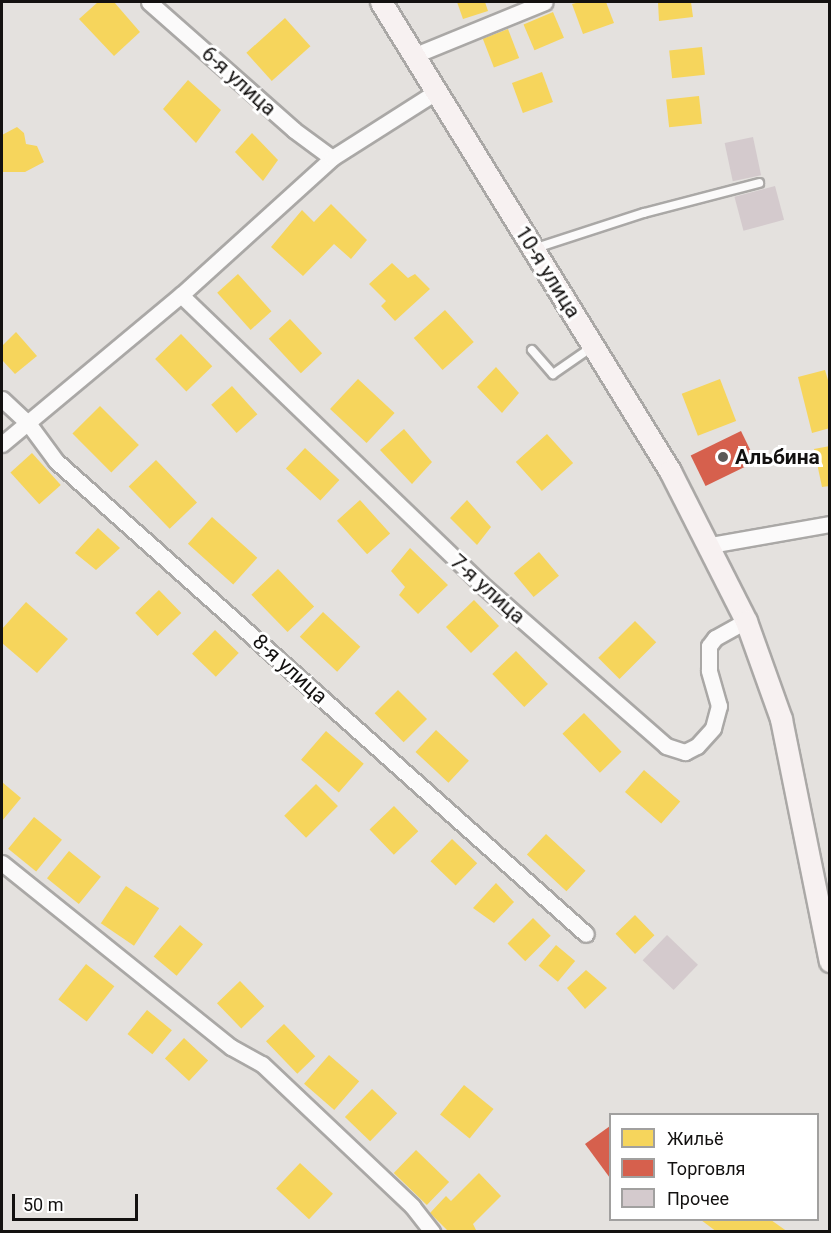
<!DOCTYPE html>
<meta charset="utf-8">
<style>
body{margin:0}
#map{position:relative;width:831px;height:1233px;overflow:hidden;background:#e4e1de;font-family:Roboto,sans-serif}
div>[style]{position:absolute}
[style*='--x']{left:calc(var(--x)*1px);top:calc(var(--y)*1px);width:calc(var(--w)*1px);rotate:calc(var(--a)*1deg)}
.homes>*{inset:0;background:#f6d55c;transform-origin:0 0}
.shops>*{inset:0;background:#d6604d;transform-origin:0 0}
.building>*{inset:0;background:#d4cacd;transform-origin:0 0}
.roads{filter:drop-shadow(2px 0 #aaa8a6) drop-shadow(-2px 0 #aaa8a6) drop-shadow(0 2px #aaa8a6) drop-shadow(0 -2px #aaa8a6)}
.lane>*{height:8px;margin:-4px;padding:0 4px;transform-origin:4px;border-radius:4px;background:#fbfafa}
.street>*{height:15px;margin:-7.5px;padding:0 7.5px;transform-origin:7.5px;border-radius:7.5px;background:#fbfafa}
.secondary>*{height:21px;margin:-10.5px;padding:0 10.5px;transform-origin:10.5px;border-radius:10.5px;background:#f7f1f1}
.dots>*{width:16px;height:16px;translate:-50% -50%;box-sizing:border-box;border:3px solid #fff;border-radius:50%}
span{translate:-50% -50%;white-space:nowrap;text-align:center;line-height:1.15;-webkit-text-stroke:6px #fff;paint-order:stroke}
.street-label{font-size:21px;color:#131110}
.poi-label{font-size:21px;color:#131110;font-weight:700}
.left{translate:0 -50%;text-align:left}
.frame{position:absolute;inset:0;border:3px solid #131110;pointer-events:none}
.legend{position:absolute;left:609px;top:1113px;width:210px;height:108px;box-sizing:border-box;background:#fff;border:2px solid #a1a09f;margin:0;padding:8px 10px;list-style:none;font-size:18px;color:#131110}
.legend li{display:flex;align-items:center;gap:12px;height:30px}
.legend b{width:30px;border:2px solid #a1a09f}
.scale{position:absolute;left:12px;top:1194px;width:126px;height:27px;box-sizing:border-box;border:3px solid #131110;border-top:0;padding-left:8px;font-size:18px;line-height:21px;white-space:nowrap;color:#131110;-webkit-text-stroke:4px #fff;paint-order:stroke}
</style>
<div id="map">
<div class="homes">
<div style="clip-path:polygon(98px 2px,114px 2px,140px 32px,114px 56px,79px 19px)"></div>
<div style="clip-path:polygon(457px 2px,485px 2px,488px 11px,463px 19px)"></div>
<div style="clip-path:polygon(580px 2px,606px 2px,614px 23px,583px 34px,572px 4px)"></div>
<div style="clip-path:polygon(658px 2px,691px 2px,693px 17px,659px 21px)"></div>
<div style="left:553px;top:12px;width:28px;height:32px;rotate:67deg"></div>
<div style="left:285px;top:18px;width:38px;height:52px;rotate:48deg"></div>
<div style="left:508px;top:29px;width:31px;height:27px;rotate:69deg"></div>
<div style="left:702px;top:47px;width:28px;height:33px;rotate:84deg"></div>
<div style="left:542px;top:72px;width:32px;height:32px;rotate:70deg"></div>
<div style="clip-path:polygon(188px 80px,221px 110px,196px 143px,163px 109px)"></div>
<div style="left:699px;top:96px;width:28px;height:33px;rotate:84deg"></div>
<div style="clip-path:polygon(17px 127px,24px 133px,26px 144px,37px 146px,44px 162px,25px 172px,2px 172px,2px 135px)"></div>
<div style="clip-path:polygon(252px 133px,278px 160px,263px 181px,235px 152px)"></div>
<div style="clip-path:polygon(331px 204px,367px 240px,351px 259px,334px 244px,303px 276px,271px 247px,302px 210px,314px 222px)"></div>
<div style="clip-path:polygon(392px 263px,408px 278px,415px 274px,430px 289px,395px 321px,381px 306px,386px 301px,369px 284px)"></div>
<div style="left:238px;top:274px;width:50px;height:28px;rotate:48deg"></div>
<div style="left:445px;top:310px;width:43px;height:42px;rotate:48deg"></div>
<div style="left:290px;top:319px;width:47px;height:29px;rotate:47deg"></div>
<div style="clip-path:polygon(16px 332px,37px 356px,15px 374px,2px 360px,2px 346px)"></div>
<div style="left:181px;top:334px;width:45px;height:36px;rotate:46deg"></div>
<div style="clip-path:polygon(496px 367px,519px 393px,502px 413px,477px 387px)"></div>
<div style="clip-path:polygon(825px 370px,830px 387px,830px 428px,812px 433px,798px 377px)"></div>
<div style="left:358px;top:379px;width:50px;height:41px;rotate:43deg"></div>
<div style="left:720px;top:379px;width:45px;height:41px;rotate:69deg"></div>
<div style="left:232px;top:386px;width:38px;height:28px;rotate:48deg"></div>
<div style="left:100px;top:406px;width:55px;height:39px;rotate:45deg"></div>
<div style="clip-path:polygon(404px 429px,432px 462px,412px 484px,380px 450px)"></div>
<div style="left:547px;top:434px;width:39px;height:42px;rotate:48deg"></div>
<div style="clip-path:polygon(830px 446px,830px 486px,822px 487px,814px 449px)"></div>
<div style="left:305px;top:448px;width:47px;height:28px;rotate:43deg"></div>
<div style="left:32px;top:453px;width:43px;height:29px;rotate:48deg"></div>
<div style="left:156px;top:460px;width:59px;height:38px;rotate:46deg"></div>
<div style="left:360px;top:500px;width:45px;height:31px;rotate:48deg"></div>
<div style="clip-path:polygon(467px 500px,491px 527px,477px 545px,450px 518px)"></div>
<div style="left:212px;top:517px;width:61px;height:36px;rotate:42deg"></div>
<div style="clip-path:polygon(98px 528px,120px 548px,96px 570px,75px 553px)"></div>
<div style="clip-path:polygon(410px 548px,448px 585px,418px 614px,399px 595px,405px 587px,391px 571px)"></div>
<div style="left:539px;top:552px;width:31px;height:33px;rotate:50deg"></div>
<div style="left:278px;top:569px;width:52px;height:37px;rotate:46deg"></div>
<div style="left:159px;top:590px;width:32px;height:33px;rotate:46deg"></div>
<div style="left:474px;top:600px;width:36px;height:39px;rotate:46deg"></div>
<div style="clip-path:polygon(26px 602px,68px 639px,37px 673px,2px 643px,2px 629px)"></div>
<div style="left:323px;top:612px;width:51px;height:34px;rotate:43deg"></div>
<div style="left:635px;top:621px;width:30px;height:52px;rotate:45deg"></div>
<div style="left:215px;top:630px;width:33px;height:33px;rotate:44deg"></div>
<div style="left:516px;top:651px;width:46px;height:33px;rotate:46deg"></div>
<div style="left:398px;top:690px;width:41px;height:33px;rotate:45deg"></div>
<div style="left:584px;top:713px;width:54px;height:30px;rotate:46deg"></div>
<div style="left:436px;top:730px;width:45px;height:30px;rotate:43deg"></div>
<div style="left:326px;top:731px;width:50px;height:38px;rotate:41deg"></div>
<div style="left:644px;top:770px;width:48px;height:29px;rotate:41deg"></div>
<div style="clip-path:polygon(2px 782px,21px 798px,2px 821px)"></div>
<div style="left:316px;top:784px;width:31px;height:45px;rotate:45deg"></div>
<div style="left:394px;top:806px;width:35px;height:34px;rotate:46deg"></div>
<div style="left:34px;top:817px;width:36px;height:41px;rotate:39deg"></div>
<div style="left:546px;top:834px;width:54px;height:28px;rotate:43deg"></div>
<div style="left:452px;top:839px;width:35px;height:31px;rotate:44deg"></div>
<div style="left:69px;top:851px;width:41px;height:35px;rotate:39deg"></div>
<div style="clip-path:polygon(496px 883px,514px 902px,494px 923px,473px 908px)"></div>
<div style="left:126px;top:886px;width:40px;height:45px;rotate:34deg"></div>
<div style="left:635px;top:915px;width:28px;height:27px;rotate:46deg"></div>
<div style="left:533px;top:918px;width:25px;height:36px;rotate:45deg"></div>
<div style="left:180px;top:925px;width:30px;height:41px;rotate:40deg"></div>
<div style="left:556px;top:945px;width:25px;height:27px;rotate:40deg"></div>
<div style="left:86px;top:964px;width:36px;height:45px;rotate:38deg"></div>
<div style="clip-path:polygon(586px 970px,607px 988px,585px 1009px,567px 988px)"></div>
<div style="left:240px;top:981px;width:35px;height:32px;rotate:46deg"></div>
<div style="left:147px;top:1010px;width:32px;height:31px;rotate:39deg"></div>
<div style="left:284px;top:1024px;width:45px;height:25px;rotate:46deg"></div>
<div style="left:184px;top:1038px;width:33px;height:28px;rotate:43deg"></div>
<div style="left:329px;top:1055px;width:40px;height:38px;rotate:41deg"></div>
<div style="left:464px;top:1085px;width:38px;height:38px;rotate:39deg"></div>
<div style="left:372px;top:1089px;width:35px;height:39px;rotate:44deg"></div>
<div style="left:416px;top:1150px;width:46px;height:32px;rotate:44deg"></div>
<div style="left:300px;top:1163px;width:45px;height:35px;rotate:43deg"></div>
<div style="clip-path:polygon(479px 1173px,501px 1196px,473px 1224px,477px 1232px,449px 1232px,430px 1213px,446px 1196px,451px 1201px)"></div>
<div style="clip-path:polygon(701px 1220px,771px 1220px,788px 1232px,717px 1232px)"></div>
</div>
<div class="shops">
<div style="left:741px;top:431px;width:34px;height:56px;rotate:64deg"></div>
<div style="clip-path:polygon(610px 1126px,610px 1178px,585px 1144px)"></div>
</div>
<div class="building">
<div style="left:753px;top:137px;width:39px;height:29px;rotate:78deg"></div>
<div style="left:775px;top:186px;width:35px;height:42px;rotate:75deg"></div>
<div style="left:667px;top:935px;width:43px;height:35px;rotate:44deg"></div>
</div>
<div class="roads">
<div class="lane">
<div style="--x:536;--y:248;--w:114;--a:-18"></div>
<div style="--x:644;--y:213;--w:119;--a:-14.6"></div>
<div style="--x:532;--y:350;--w:32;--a:49"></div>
<div style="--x:553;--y:374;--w:47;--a:-34.7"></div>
</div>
<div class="street">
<div style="--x:149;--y:2;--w:193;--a:41.4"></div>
<div style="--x:294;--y:130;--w:47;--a:36.4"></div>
<div style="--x:415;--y:55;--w:140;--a:-22.2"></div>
<div style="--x:181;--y:295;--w:415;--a:43.9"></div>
<div style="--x:480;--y:583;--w:247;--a:41.2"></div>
<div style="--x:666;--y:746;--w:20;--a:18"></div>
<div style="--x:685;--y:752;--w:13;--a:-27"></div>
<div style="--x:697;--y:746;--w:24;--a:-48"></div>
<div style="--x:713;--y:728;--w:23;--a:-75"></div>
<div style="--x:719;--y:706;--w:37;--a:-106"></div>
<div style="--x:709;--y:670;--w:24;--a:-90"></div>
<div style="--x:709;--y:646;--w:10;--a:-53"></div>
<div style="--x:715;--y:638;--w:35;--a:-29"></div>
<div style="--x:2;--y:399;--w:35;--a:43"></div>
<div style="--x:28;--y:423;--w:47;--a:53.6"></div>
<div style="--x:56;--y:461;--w:710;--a:41.75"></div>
<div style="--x:2;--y:444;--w:233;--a:-39.8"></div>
<div style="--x:181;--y:295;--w:204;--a:-42.2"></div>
<div style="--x:332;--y:158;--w:125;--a:-32.5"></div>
<div style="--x:710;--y:545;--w:122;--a:-9.9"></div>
<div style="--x:2;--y:863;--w:294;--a:38.8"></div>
<div style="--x:231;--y:1047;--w:35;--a:29"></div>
<div style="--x:262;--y:1064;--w:207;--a:43.4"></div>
<div style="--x:412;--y:1206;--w:33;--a:52"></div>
</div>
<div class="secondary">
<div style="--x:381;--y:2;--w:551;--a:58.36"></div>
<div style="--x:670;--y:471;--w:168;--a:63.1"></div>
<div style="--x:746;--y:621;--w:104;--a:70.3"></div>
<div style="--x:781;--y:719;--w:247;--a:78.6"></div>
</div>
</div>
<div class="dots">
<div style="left:723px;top:457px;background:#5c5a58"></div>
</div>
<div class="street-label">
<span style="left:239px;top:81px;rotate:42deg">6-я улица</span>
<span style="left:548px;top:272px;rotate:58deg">10-я улица</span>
<span style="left:488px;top:589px;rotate:42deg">7-я улица</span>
<span style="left:290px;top:669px;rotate:42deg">8-я улица</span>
</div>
<div class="poi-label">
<span class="left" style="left:735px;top:457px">Альбина</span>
</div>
<div class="frame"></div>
<ul class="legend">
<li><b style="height:16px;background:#f6d55c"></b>Жильё</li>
<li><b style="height:16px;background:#d6604d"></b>Торговля</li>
<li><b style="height:16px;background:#d4cacd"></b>Прочее</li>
</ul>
<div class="scale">50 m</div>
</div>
